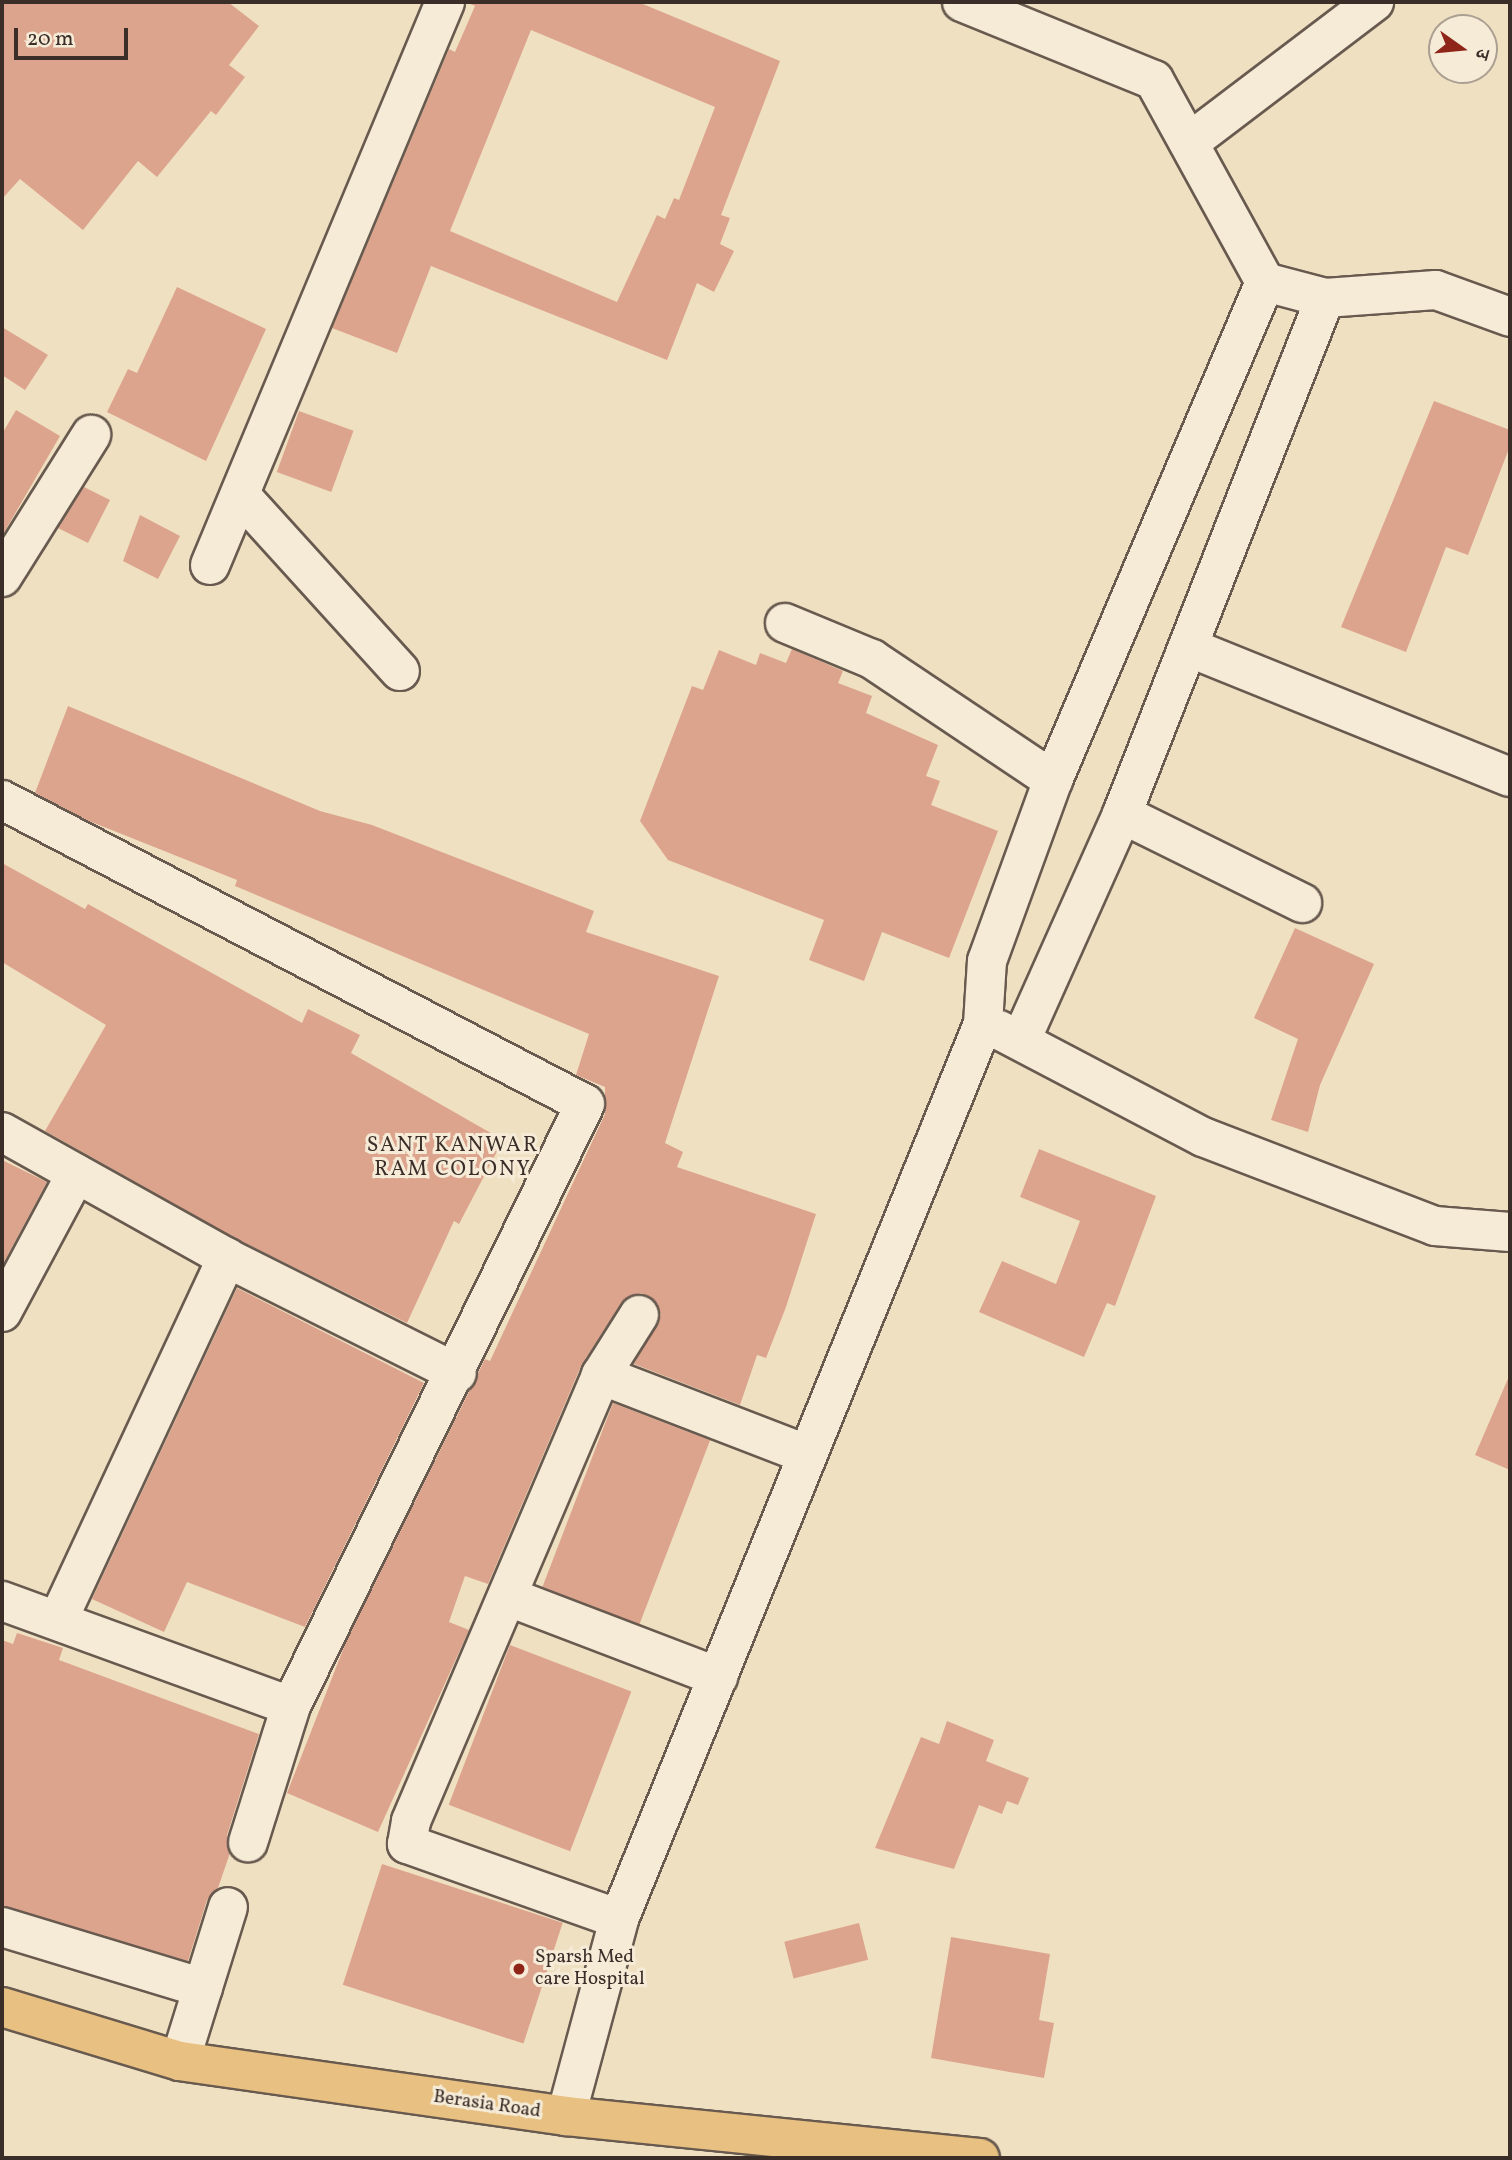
<!DOCTYPE html>
<meta charset="utf-8">
<style>
body{margin:0}
#map{position:relative;width:1512px;height:2160px;overflow:hidden;background:#efe0c2;font-family:Vollkorn,"Noto Serif Devanagari",serif}
div>[style]{position:absolute}
[style*='--x']{left:calc(var(--x)*1px);top:calc(var(--y)*1px);width:calc(var(--w)*1px);rotate:calc(var(--a)*1deg)}
.building>*{inset:0;background:#dda48d;transform-origin:0 0}
.roads{filter:drop-shadow(2px 0 #685a4f) drop-shadow(-2px 0 #685a4f) drop-shadow(0 2px #685a4f) drop-shadow(0 -2px #685a4f)}
.minor>*{height:38px;margin:-19px;padding:0 19px;transform-origin:19px;border-radius:19px;background:#f5ebd7}
.major>*{height:38px;margin:-19px;padding:0 19px;transform-origin:19px;border-radius:19px;background:#e8c081}
.dots>*{width:19px;height:19px;translate:-50% -50%;box-sizing:border-box;border:4px solid #f5ebd7;border-radius:50%}
span{translate:-50% -50%;white-space:nowrap;text-align:center;line-height:1.15;-webkit-text-stroke:6px #f5ebd7;paint-order:stroke}
.poi-label{font-size:19px;color:#3b2e29}
.left{translate:0 -50%;text-align:left}
.street-label{font-size:19px;color:#3b2e29}
.neighbourhood-label{font-size:21px;color:#3b2e29;letter-spacing:2px}
.frame{position:absolute;inset:0;border:4px solid #3b2e29;pointer-events:none}
.north{position:absolute;left:1428px;top:14px;width:70px;height:70px;box-sizing:border-box;background:#f5ebd7;border:2px solid #ab9f91;border-radius:50%;rotate:105deg;font-size:19px;font-weight:700;line-height:28px;text-align:center;color:#3b2e29}
.north::after{content:'';display:block;margin:auto;width:24px;height:32px;background:#8f2418;clip-path:polygon(50% 0,100% 100%,50% 72%,0 100%)}
.scale{position:absolute;left:14px;top:28px;width:114px;height:32px;box-sizing:border-box;border:4px solid #3b2e29;border-top:0;padding-left:9px;font-size:21px;line-height:24px;white-space:nowrap;color:#3b2e29;-webkit-text-stroke:5px #f5ebd7;paint-order:stroke}
</style>
<div id="map">
<div class="building">
<div style="clip-path:polygon(2px 2px,228px 2px,259px 26px,229px 65px,245px 77px,216px 115px,211px 111px,157px 177px,138px 161px,83px 230px,20px 179px,2px 199px)"></div>
<div style="clip-path:polygon(evenodd,466px 2px,638px 2px,780px 61px,721px 215px,730px 218px,720px 244px,734px 251px,714px 292px,697px 283px,667px 360px,431px 266px,397px 353px,332px 328px,449px 49px,455px 52px,475px 6px,466px 2px,531px 30px,715px 107px,679px 200px,674px 198px,665px 219px,657px 215px,617px 302px,450px 231px,531px 30px)"></div>
<div style="clip-path:polygon(177px 287px,266px 329px,206px 461px,107px 412px,128px 369px,137px 373px)"></div>
<div style="clip-path:polygon(2px 327px,48px 355px,25px 390px,2px 375px)"></div>
<div style="clip-path:polygon(1434px 401px,1510px 430px,1510px 446px,1468px 555px,1446px 547px,1406px 652px,1341px 627px)"></div>
<div style="clip-path:polygon(16px 410px,60px 436px,2px 536px,2px 434px)"></div>
<div style="left:299px;top:411px;width:58px;height:65px;rotate:20deg"></div>
<div style="clip-path:polygon(84px 487px,110px 500px,88px 543px,58px 528px)"></div>
<div style="clip-path:polygon(140px 515px,180px 536px,158px 579px,123px 561px)"></div>
<div style="clip-path:polygon(792px 649px,843px 671px,838px 683px,872px 696px,866px 713px,938px 745px,926px 776px,940px 781px,931px 805px,998px 831px,949px 958px,882px 932px,864px 981px,809px 960px,824px 920px,668px 860px,640px 821px,692px 686px,703px 690px,719px 650px,756px 665px,760px 653px,786px 663px)"></div>
<div style="clip-path:polygon(68px 706px,320px 811px,372px 825px,594px 911px,586px 932px,719px 976px,665px 1143px,683px 1152px,677px 1167px,816px 1214px,786px 1307px,766px 1358px,757px 1355px,740px 1405px,634px 1364px,661px 1315px,651px 1297px,641px 1293px,621px 1303px,581px 1366px,488px 1584px,465px 1576px,449px 1622px,469px 1630px,378px 1832px,287px 1793px,346px 1642px,485px 1359px,490px 1361px,605px 1114px,605px 1087px,576px 1075px,589px 1034px,235px 886px,237px 880px,89px 821px,35px 793px)"></div>
<div style="clip-path:polygon(2px 863px,85px 909px,88px 904px,302px 1023px,308px 1009px,360px 1035px,351px 1053px,503px 1140px,459px 1224px,454px 1221px,407px 1323px,237px 1239px,45px 1131px,106px 1025px,2px 962px)"></div>
<div style="clip-path:polygon(1295px 928px,1374px 964px,1320px 1085px,1308px 1132px,1271px 1120px,1298px 1039px,1254px 1018px)"></div>
<div style="clip-path:polygon(1039px 1149px,1156px 1196px,1115px 1306px,1107px 1303px,1084px 1357px,979px 1312px,1002px 1261px,1056px 1284px,1080px 1221px,1020px 1197px)"></div>
<div style="clip-path:polygon(2px 1160px,47px 1182px,2px 1266px)"></div>
<div style="clip-path:polygon(237px 1288px,424px 1383px,305px 1627px,187px 1582px,164px 1632px,92px 1599px)"></div>
<div style="clip-path:polygon(1510px 1374px,1510px 1470px,1475px 1455px)"></div>
<div style="left:613px;top:1403px;width:104px;height:197px;rotate:21deg"></div>
<div style="clip-path:polygon(17px 1633px,63px 1648px,59px 1660px,259px 1734px,227px 1835px,230px 1853px,218px 1888px,207px 1900px,188px 1961px,2px 1906px,2px 1640px,13px 1644px)"></div>
<div style="left:510px;top:1645px;width:130px;height:171px;rotate:21deg"></div>
<div style="clip-path:polygon(947px 1721px,994px 1740px,986px 1761px,1029px 1778px,1018px 1805px,1007px 1801px,1002px 1814px,979px 1805px,954px 1869px,875px 1848px,921px 1737px,939px 1744px)"></div>
<div style="left:382px;top:1864px;width:190px;height:127px;rotate:18deg"></div>
<div style="left:859px;top:1923px;width:38px;height:77px;rotate:76deg"></div>
<div style="clip-path:polygon(951px 1937px,1050px 1954px,1039px 2020px,1054px 2023px,1044px 2078px,931px 2058px)"></div>
</div>
<div class="roads">
<div class="minor">
<div style="--x:962;--y:2;--w:207;--a:22.1"></div>
<div style="--x:1154;--y:80;--w:230;--a:61.2"></div>
<div style="--x:1265;--y:282;--w:62;--a:14.9"></div>
<div style="--x:1325;--y:298;--w:111;--a:-4.1"></div>
<div style="--x:1436;--y:290;--w:79;--a:20"></div>
<div style="--x:1191;--y:141;--w:230;--a:-37.2"></div>
<div style="--x:242;--y:497;--w:235;--a:47.8"></div>
<div style="--x:210;--y:565;--w:610;--a:-67.34"></div>
<div style="--x:2;--y:577;--w:168;--a:-57.9"></div>
<div style="--x:785;--y:623;--w:94;--a:22.5"></div>
<div style="--x:872;--y:659;--w:218;--a:33.8"></div>
<div style="--x:1188;--y:647;--w:347;--a:22"></div>
<div style="--x:2;--y:800;--w:657;--a:27.54"></div>
<div style="--x:585;--y:1104;--w:670;--a:116.03"></div>
<div style="--x:291;--y:1706;--w:143;--a:107.5"></div>
<div style="--x:1122;--y:814;--w:201;--a:26.3"></div>
<div style="--x:999;--y:1030;--w:230;--a:27.7"></div>
<div style="--x:1203;--y:1137;--w:248;--a:21"></div>
<div style="--x:1435;--y:1226;--w:75;--a:4.6"></div>
<div style="--x:1022;--y:1038;--w:245;--a:-65.9"></div>
<div style="--x:1122;--y:814;--w:554;--a:-68.52"></div>
<div style="--x:2;--y:1132;--w:258;--a:29.2"></div>
<div style="--x:227;--y:1258;--w:257;--a:26.6"></div>
<div style="--x:2;--y:1312;--w:157;--a:-61.8"></div>
<div style="--x:601;--y:1375;--w:220;--a:21.1"></div>
<div style="--x:509;--y:1597;--w:224;--a:20.9"></div>
<div style="--x:2;--y:1601;--w:307;--a:20"></div>
<div style="--x:58;--y:1620;--w:400;--a:-65"></div>
<div style="--x:619;--y:1919;--w:225;--a:-160.5"></div>
<div style="--x:407;--y:1844;--w:23;--a:-80"></div>
<div style="--x:411;--y:1821;--w:485;--a:-66.9"></div>
<div style="--x:601;--y:1375;--w:71;--a:-57.7"></div>
<div style="--x:2;--y:1927;--w:210;--a:16.9"></div>
<div style="--x:180;--y:2061;--w:161;--a:-72.7"></div>
<div style="--x:566;--y:2116;--w:204;--a:-74.9"></div>
<div style="--x:619;--y:1919;--w:966;--a:-67.87"></div>
<div style="--x:983;--y:1024;--w:63;--a:-86.4"></div>
<div style="--x:987;--y:961;--w:193;--a:-70"></div>
<div style="--x:1053;--y:780;--w:541;--a:-66.94"></div>
</div>
<div class="major">
<div style="--x:2;--y:2007;--w:186;--a:16.9"></div>
<div style="--x:180;--y:2061;--w:390;--a:8.1"></div>
<div style="--x:566;--y:2116;--w:416;--a:5.8"></div>
</div>
</div>
<div class="dots">
<div style="left:519px;top:1969px;background:#8f2418"></div>
</div>
<div class="poi-label">
<span class="left" style="left:535px;top:1969px">Sparsh Med<br>care Hospital</span>
</div>
<div class="street-label">
<span style="left:487px;top:2105px;rotate:8deg">Berasia Road</span>
</div>
<div class="neighbourhood-label">
<span style="left:453px;top:1158px">SANT KANWAR<br>RAM COLONY</span>
</div>
<div class="frame"></div>
<div class="north">उ</div>
<div class="scale">20 m</div>
</div>
